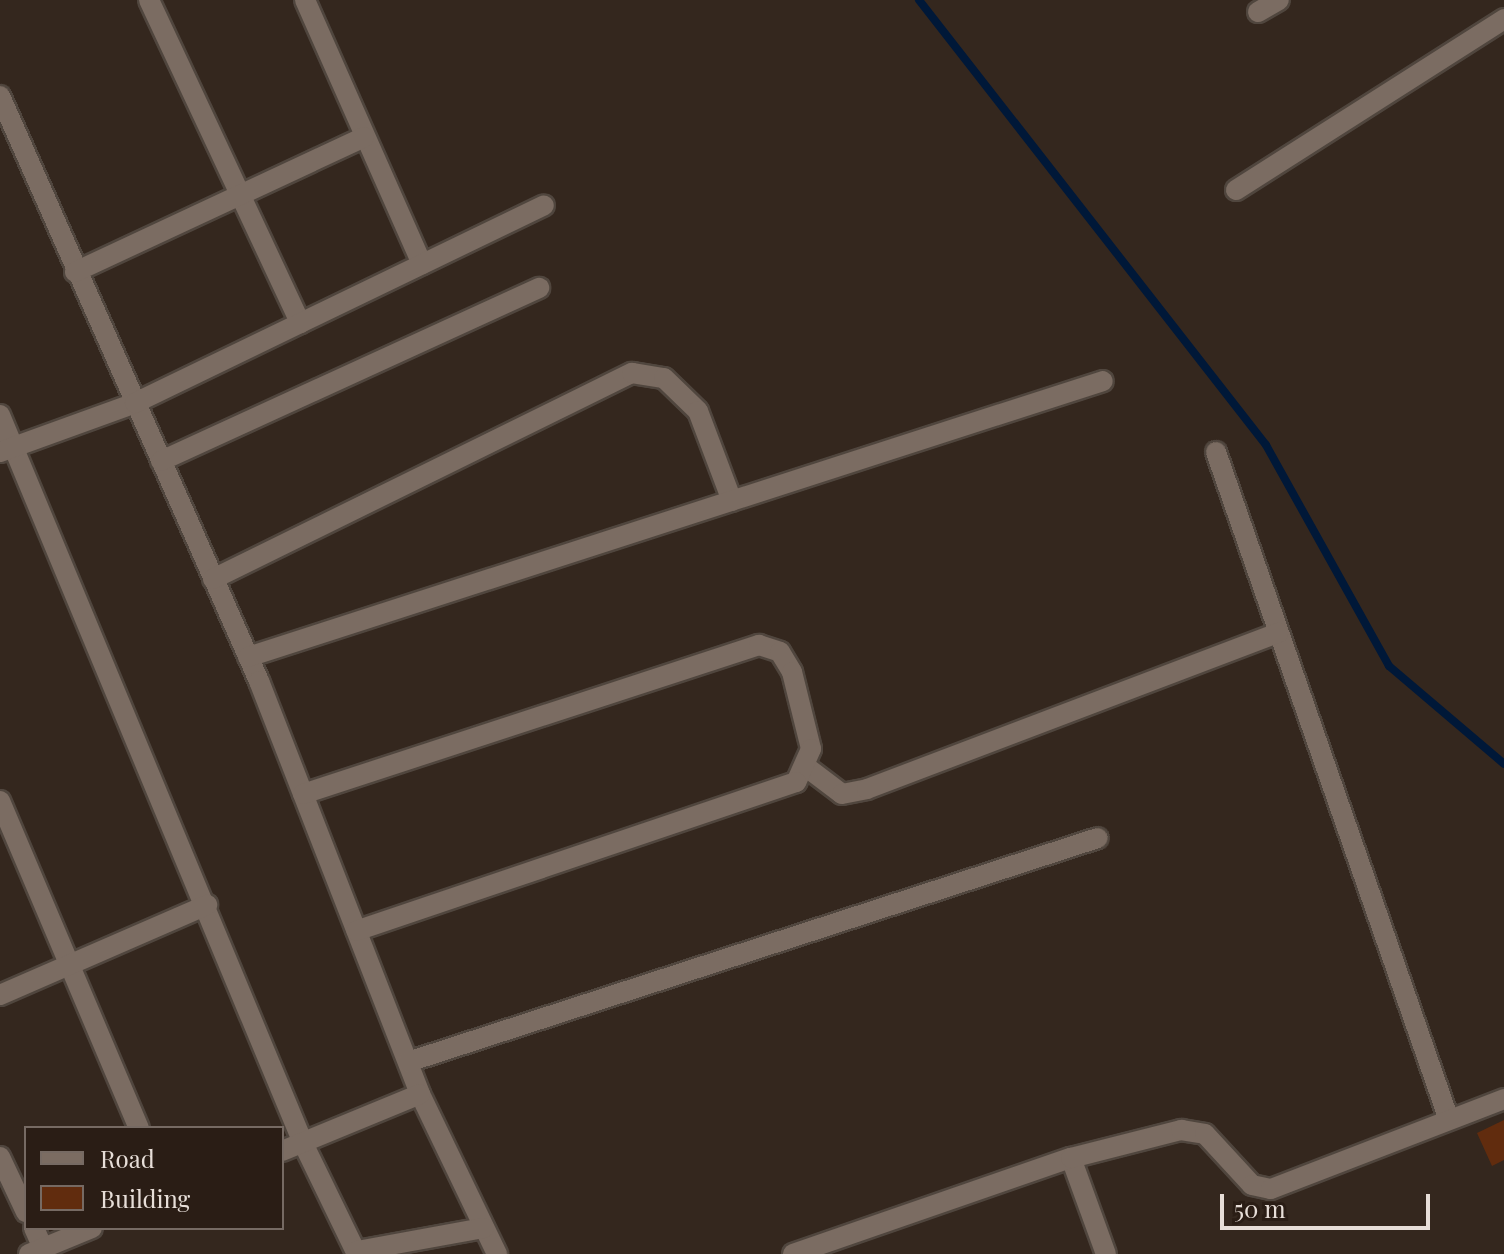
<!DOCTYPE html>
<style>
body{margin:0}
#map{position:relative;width:1504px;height:1254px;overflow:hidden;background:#34271e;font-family:"Playfair Display",serif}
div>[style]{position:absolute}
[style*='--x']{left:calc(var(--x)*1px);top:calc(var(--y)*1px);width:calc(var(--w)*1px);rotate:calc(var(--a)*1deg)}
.stream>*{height:8px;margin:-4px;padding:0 4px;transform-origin:4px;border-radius:4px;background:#001838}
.building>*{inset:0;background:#612c0e}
.roads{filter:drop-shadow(2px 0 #50463e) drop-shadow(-2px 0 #50463e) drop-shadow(0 2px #50463e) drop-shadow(0 -2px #50463e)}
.street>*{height:20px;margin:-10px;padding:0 10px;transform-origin:10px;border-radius:10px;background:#7b6c62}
span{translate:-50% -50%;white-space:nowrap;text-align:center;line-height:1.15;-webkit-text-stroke:7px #2a1d15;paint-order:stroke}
.legend{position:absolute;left:24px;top:1126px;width:260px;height:104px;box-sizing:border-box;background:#2a1d15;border:2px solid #766a63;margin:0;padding:10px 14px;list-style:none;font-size:24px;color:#e7ded8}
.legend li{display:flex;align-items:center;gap:16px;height:40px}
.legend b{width:40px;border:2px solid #766a63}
.scale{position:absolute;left:1220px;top:1194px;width:210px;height:36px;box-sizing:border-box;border:4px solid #e7ded8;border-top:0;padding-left:10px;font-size:24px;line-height:28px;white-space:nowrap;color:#e7ded8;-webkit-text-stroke:6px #2a1d15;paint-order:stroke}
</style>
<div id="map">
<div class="stream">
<div style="--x:919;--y:0;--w:564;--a:52.05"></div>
<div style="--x:1266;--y:445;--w:253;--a:60.9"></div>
<div style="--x:1389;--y:666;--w:151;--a:40.4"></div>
</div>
<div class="building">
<div style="clip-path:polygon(1504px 1120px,1504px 1160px,1492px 1166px,1477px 1133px)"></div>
</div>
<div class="roads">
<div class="street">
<div style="--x:149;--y:0;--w:357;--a:64.9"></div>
<div style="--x:305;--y:0;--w:289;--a:66.1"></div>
<div style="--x:1258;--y:12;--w:24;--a:-30"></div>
<div style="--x:0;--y:96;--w:640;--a:66.12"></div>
<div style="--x:259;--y:681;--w:443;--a:68.7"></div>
<div style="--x:420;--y:1094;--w:178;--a:64.3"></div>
<div style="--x:1236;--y:190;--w:318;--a:-32.5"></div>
<div style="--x:75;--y:272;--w:319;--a:-25"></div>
<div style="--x:0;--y:415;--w:789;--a:67.4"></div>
<div style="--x:303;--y:1143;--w:123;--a:64.1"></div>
<div style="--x:0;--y:452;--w:144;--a:-19.9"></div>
<div style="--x:135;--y:403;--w:454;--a:-25.8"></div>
<div style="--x:1216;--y:452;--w:707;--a:70.77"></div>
<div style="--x:161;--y:461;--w:416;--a:-24.6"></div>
<div style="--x:213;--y:579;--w:467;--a:-26.2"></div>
<div style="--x:632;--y:373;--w:32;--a:9"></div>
<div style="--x:664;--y:378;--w:47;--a:44.1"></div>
<div style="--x:698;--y:411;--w:96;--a:69.3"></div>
<div style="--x:248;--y:657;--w:898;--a:-17.89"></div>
<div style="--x:809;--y:769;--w:41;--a:37.1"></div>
<div style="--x:842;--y:794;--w:25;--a:-11"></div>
<div style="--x:867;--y:789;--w:440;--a:-20.8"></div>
<div style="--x:303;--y:794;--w:480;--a:-18.1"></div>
<div style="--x:759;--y:645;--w:22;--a:18"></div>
<div style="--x:780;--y:652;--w:23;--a:59"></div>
<div style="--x:792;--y:672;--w:79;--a:76.1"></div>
<div style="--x:811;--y:749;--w:36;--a:114"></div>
<div style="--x:796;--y:782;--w:464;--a:161.3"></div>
<div style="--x:0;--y:801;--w:355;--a:67"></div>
<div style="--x:0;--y:995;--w:226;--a:-23.5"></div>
<div style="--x:408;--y:1062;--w:725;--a:-17.99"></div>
<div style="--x:282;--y:1151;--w:149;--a:-22.4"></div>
<div style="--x:0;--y:1157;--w:61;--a:64.7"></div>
<div style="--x:1071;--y:1158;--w:102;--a:70"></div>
<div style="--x:34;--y:1228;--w:22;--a:66"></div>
<div style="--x:357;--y:1251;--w:129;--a:-10.3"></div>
<div style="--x:29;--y:1254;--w:68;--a:-22.4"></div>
<div style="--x:793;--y:1254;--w:294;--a:-19.1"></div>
<div style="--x:1071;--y:1158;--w:114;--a:-14.3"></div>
<div style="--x:1181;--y:1130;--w:24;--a:9"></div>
<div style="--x:1205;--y:1134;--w:69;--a:47.3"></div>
<div style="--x:1252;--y:1185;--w:19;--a:12"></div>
<div style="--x:1271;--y:1189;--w:250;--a:-21.1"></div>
</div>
</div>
<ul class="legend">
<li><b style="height:10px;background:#7b6c62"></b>Road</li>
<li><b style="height:22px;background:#612c0e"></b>Building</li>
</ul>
<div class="scale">50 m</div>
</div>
